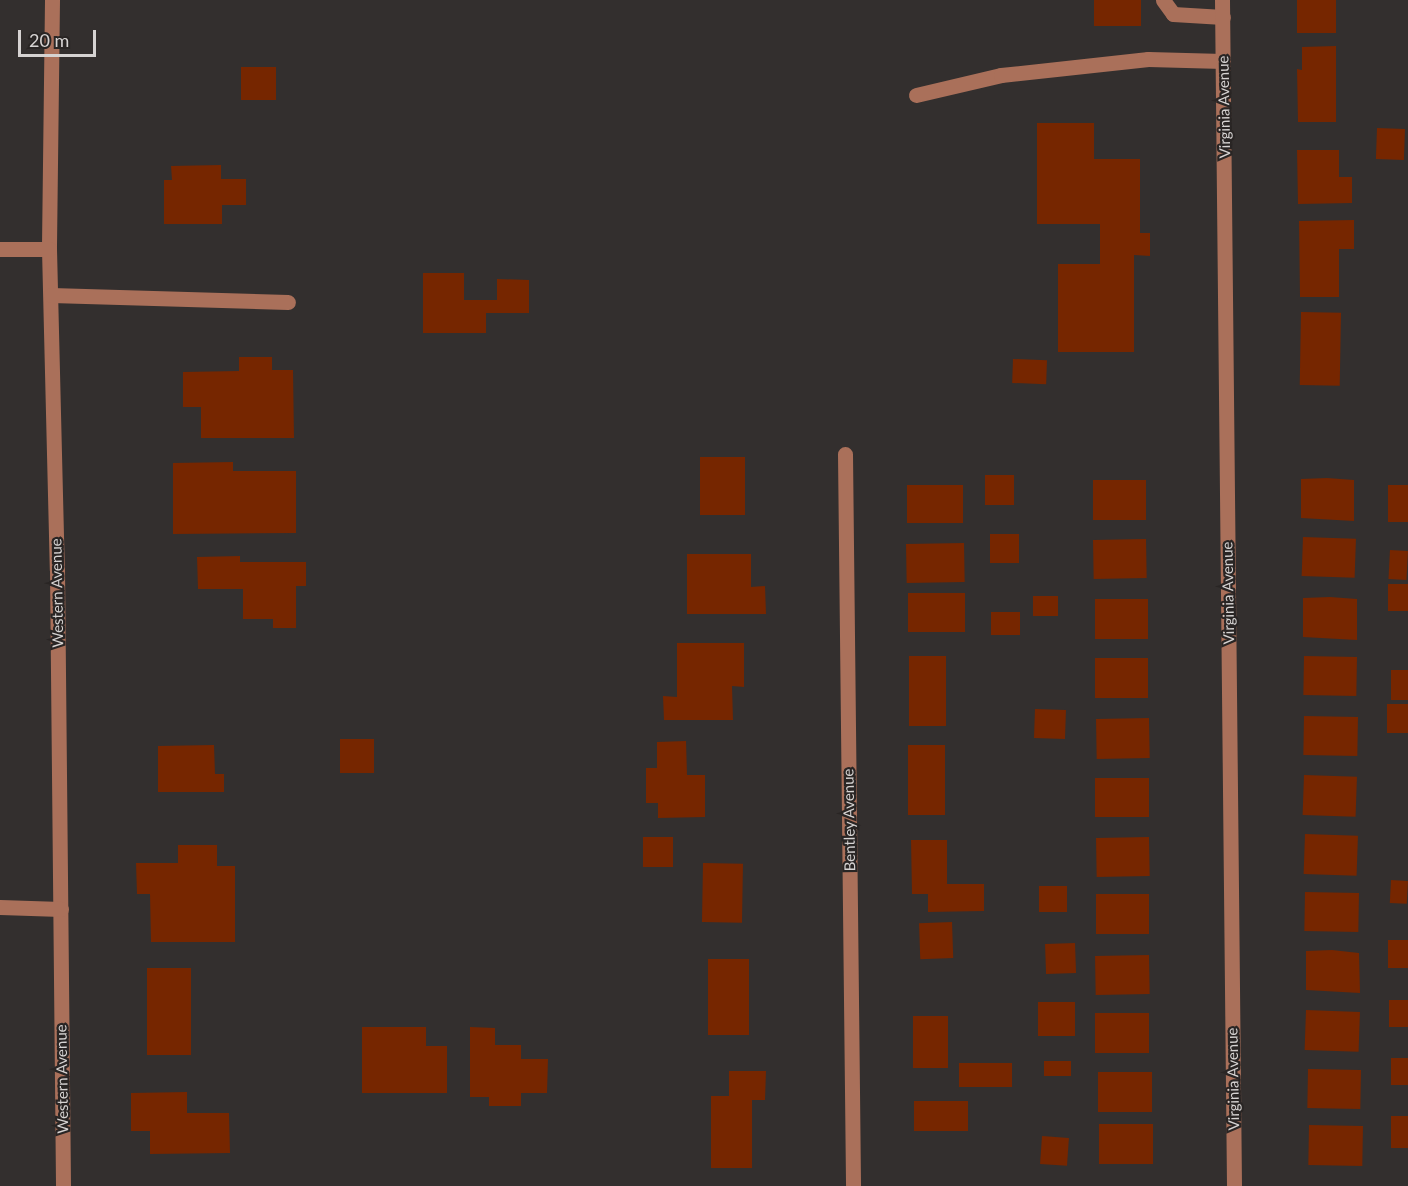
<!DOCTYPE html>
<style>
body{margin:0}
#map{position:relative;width:1408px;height:1186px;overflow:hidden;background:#332f2e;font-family:Lato,sans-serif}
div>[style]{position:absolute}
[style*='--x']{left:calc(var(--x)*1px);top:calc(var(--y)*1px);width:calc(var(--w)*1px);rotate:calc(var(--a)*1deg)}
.building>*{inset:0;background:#762600;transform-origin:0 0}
.minor>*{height:15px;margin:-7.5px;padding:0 7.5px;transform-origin:7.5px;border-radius:7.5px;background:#aa705a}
span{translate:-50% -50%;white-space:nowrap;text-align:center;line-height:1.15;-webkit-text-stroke:4.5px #292524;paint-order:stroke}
.street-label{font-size:15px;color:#d6d3d2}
.scale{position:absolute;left:18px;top:30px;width:78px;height:27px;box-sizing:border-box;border:3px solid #d6d3d2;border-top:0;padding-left:8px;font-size:18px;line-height:21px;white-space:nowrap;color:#d6d3d2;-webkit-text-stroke:4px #292524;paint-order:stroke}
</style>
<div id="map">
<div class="building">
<div style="left:1094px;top:0;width:47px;height:26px"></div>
<div style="left:1297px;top:0;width:39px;height:33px"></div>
<div style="clip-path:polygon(1336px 46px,1336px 122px,1298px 122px,1297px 69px,1302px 70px,1302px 47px)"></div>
<div style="left:241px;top:67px;width:35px;height:33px"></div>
<div style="clip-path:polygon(1037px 123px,1094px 123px,1094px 159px,1140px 159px,1140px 233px,1150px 233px,1150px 256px,1134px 255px,1134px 352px,1058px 352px,1058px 264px,1100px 264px,1100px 224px,1037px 224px)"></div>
<div style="left:1377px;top:128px;width:28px;height:31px;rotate:2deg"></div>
<div style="clip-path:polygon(1297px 150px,1339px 150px,1339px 177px,1352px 177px,1352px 203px,1298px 204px)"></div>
<div style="clip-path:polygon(221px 165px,221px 179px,246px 179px,246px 205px,222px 205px,222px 224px,164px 224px,164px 180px,172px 180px,171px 166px)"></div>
<div style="clip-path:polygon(1354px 220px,1354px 249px,1339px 249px,1339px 297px,1300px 297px,1299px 221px)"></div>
<div style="clip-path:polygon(423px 273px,464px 273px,464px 300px,497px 300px,497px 279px,529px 280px,529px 313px,486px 313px,486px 333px,423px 333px)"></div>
<div style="left:1301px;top:312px;width:40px;height:73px;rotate:1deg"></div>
<div style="clip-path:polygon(239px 357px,272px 357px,272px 370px,293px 370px,294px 438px,201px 438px,201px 407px,183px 407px,183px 372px,239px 371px)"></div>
<div style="left:1013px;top:359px;width:34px;height:24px;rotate:2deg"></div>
<div style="left:700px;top:457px;width:45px;height:58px"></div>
<div style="clip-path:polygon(233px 462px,233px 471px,296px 471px,296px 533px,173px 534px,173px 463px)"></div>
<div style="left:985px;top:475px;width:29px;height:30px"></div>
<div style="clip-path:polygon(1327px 478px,1354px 480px,1354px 521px,1301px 518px,1301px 479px)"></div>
<div style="left:1146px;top:480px;width:40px;height:53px;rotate:90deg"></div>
<div style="left:907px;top:485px;width:56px;height:38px"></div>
<div style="left:1388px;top:485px;width:20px;height:37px"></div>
<div style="left:990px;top:534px;width:29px;height:29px"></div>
<div style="left:1303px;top:537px;width:53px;height:39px;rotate:2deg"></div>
<div style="left:1146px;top:539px;width:39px;height:53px;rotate:89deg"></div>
<div style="left:964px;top:543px;width:39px;height:58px;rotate:89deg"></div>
<div style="left:1390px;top:550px;width:18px;height:29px;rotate:3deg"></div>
<div style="clip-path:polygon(687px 554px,751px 554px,751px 587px,765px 586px,766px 614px,687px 614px)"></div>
<div style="clip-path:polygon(240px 556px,240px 562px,306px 562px,306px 586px,296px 586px,296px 628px,273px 628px,273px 619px,243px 619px,243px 589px,198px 589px,197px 557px)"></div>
<div style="left:1408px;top:584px;width:27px;height:20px;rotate:90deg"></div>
<div style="left:908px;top:593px;width:57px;height:39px"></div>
<div style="left:1033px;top:596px;width:25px;height:20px"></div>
<div style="clip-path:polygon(1330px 597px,1357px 599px,1357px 640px,1303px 637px,1303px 598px)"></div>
<div style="left:1148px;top:599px;width:40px;height:53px;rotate:90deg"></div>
<div style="left:991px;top:612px;width:29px;height:23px"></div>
<div style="clip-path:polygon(677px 643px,744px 643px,744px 687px,732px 686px,733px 720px,664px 720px,663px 696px,677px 697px)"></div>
<div style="left:909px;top:656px;width:37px;height:70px"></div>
<div style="left:1304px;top:656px;width:53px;height:39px;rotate:1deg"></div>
<div style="left:1148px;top:658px;width:40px;height:53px;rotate:90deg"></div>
<div style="left:1391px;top:670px;width:17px;height:30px"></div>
<div style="left:1387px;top:704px;width:21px;height:29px"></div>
<div style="left:1035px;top:709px;width:31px;height:29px;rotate:2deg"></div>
<div style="left:1304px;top:716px;width:54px;height:39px;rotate:1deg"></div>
<div style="left:1149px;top:718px;width:40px;height:53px;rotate:89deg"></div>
<div style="left:340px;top:739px;width:34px;height:34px"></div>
<div style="clip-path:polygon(686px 741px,687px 775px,705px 775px,705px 817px,658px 818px,658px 803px,646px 803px,646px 768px,657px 768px,657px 742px)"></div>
<div style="clip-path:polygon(214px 745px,215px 774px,224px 774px,224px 792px,158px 792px,158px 746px)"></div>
<div style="left:908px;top:745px;width:37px;height:70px"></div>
<div style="left:1304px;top:775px;width:53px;height:40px;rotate:2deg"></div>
<div style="left:1149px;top:778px;width:39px;height:54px;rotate:90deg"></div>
<div style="left:1305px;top:834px;width:53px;height:40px;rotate:2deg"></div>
<div style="left:643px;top:837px;width:30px;height:30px"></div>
<div style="left:1149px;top:837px;width:39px;height:53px;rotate:89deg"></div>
<div style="clip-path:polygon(911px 840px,947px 840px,947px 884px,984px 884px,984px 911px,928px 912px,928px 894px,912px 894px)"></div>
<div style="clip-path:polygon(178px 845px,217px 845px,217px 866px,235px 866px,235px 942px,151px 942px,150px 894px,137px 894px,136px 863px,178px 863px)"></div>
<div style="left:703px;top:863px;width:40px;height:59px;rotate:1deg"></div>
<div style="left:1391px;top:880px;width:17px;height:23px;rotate:3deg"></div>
<div style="left:1039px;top:886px;width:28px;height:26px"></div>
<div style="left:1305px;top:892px;width:54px;height:39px;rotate:1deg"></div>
<div style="left:1149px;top:894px;width:40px;height:53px;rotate:90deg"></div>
<div style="left:952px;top:922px;width:36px;height:33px;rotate:88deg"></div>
<div style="left:1388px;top:940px;width:20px;height:28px"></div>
<div style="left:1075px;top:943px;width:30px;height:30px;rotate:88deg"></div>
<div style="clip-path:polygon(1332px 950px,1359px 953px,1360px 993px,1306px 990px,1306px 951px)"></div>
<div style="left:1149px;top:955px;width:39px;height:54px;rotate:89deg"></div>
<div style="left:708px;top:959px;width:41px;height:76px"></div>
<div style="left:147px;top:968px;width:44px;height:87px"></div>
<div style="left:1389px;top:1000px;width:19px;height:27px"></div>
<div style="left:1038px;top:1002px;width:37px;height:34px"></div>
<div style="left:1306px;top:1010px;width:54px;height:40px;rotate:2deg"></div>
<div style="left:1149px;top:1013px;width:40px;height:54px;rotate:90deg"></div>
<div style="left:913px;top:1016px;width:35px;height:52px"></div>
<div style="clip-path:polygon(362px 1027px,426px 1027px,426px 1046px,447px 1046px,447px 1093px,362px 1093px)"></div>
<div style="clip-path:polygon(470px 1027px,495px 1028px,495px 1045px,521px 1045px,521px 1059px,548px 1059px,547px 1093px,521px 1093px,521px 1106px,489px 1106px,489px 1097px,470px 1097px)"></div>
<div style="left:1391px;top:1058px;width:17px;height:27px"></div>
<div style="left:1071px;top:1061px;width:15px;height:27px;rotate:90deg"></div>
<div style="left:959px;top:1063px;width:53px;height:24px"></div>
<div style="left:1308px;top:1069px;width:53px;height:39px;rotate:1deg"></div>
<div style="clip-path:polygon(729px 1071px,766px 1071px,765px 1100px,752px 1100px,752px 1168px,711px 1168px,711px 1096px,729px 1096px)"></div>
<div style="left:1152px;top:1072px;width:40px;height:54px;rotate:90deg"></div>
<div style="clip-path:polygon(187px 1092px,187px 1113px,229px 1113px,230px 1153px,150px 1154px,150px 1131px,131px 1131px,131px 1093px)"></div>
<div style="left:914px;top:1101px;width:54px;height:30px"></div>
<div style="left:1408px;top:1116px;width:32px;height:17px;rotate:90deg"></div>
<div style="left:1153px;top:1124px;width:40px;height:54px;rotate:90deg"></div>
<div style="left:1309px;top:1125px;width:54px;height:40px;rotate:1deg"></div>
<div style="left:1042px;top:1136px;width:27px;height:28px;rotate:4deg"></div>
</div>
<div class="minor">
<div style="--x:52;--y:0;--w:249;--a:90.7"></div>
<div style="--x:49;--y:249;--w:321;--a:88.6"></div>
<div style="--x:57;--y:570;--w:616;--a:89.44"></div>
<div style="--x:1163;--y:0;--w:17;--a:54"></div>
<div style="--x:1173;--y:14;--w:50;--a:3.4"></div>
<div style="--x:1222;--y:0;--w:1186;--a:89.42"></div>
<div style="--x:916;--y:95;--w:87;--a:-13.2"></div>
<div style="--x:1001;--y:75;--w:148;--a:-6.2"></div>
<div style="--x:1148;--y:59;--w:75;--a:1.5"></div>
<div style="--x:0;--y:249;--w:49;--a:0"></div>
<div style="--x:51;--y:295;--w:237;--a:1.7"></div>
<div style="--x:845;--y:454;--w:732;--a:89.37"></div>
<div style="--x:0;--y:907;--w:61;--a:1.9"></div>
</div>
<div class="street-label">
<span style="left:1224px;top:107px;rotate:-91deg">Virginia Avenue</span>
<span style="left:57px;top:593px;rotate:-91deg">Western Avenue</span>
<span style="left:1228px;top:593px;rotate:-91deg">Virginia Avenue</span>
<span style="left:849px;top:820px;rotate:-91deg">Bentley Avenue</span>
<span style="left:62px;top:1079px;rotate:-91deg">Western Avenue</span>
<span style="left:1233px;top:1079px;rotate:-91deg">Virginia Avenue</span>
</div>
<div class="scale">20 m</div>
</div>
